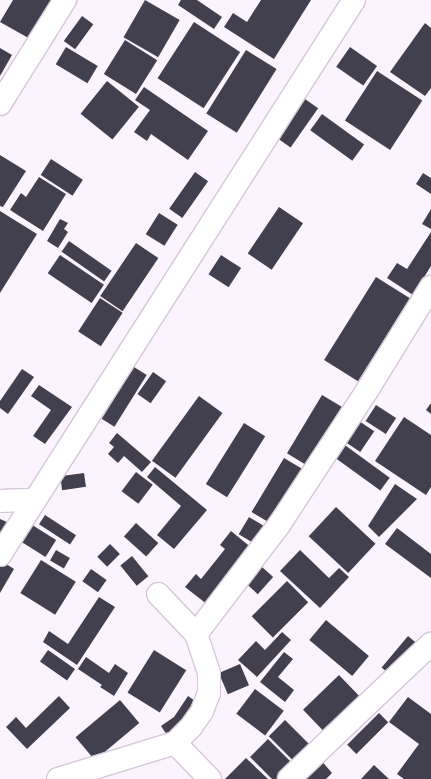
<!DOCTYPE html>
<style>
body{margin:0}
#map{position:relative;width:431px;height:779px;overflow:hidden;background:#fbf3fd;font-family:Arial,sans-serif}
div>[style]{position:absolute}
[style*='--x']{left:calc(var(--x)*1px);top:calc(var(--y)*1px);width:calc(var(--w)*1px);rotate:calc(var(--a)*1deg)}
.building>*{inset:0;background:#42404f;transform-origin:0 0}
.roads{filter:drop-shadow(1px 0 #d4c8d8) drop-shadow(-1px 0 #d4c8d8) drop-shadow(0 1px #d4c8d8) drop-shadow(0 -1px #d4c8d8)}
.minor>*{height:22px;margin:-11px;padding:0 11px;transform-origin:11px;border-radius:11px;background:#fff}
span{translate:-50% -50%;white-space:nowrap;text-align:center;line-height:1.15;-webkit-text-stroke:4px #fff;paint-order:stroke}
</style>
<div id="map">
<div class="building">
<div style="clip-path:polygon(13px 0,51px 0,54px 2px,32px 40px,0 22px)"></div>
<div style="left:145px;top:0;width:40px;height:43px;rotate:30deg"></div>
<div style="clip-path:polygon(181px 0,197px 0,222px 17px,214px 29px,178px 5px)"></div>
<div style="clip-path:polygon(261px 0,311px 0,274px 59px,224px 27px,233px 13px,247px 22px)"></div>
<div style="left:82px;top:16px;width:14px;height:31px;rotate:36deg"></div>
<div style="left:194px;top:22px;width:55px;height:67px;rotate:33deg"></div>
<div style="clip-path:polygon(425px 23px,431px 28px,431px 88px,425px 96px,390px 72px)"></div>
<div style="left:125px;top:40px;width:38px;height:40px;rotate:32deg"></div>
<div style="left:66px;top:47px;width:37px;height:20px;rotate:31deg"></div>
<div style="left:350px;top:47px;width:33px;height:24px;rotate:35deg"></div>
<div style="clip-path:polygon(0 48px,12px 55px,0 76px)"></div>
<div style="left:246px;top:50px;width:36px;height:75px;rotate:32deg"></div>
<div style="left:377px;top:71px;width:54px;height:59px;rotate:33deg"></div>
<div style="left:107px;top:81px;width:41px;height:42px;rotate:39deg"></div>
<div style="clip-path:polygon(144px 87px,208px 131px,188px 160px,151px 134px,147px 141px,134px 132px,150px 110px,135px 100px)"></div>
<div style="left:305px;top:99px;width:16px;height:48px;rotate:35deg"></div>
<div style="left:322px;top:114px;width:52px;height:20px;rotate:36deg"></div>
<div style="clip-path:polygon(0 155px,26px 171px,3px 207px,0 206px)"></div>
<div style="left:51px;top:159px;width:38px;height:19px;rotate:33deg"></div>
<div style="left:195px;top:172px;width:16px;height:45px;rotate:35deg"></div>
<div style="clip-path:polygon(423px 173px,431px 178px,431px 194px,416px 184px)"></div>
<div style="clip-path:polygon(39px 177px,66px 194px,43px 231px,10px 210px,21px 193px,26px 197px)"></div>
<div style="left:279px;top:207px;width:29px;height:56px;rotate:34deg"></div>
<div style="clip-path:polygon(431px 209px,431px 229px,422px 224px)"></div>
<div style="clip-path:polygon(0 211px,37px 234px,0 293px)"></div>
<div style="left:159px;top:213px;width:22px;height:25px;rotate:32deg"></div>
<div style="clip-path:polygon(60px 219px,68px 223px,64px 229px,68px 232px,58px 248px,47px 241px)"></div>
<div style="clip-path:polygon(431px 232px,431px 266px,413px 295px,387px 278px,397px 263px,407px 269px)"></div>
<div style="left:69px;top:241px;width:52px;height:13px;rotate:35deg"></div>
<div style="left:136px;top:243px;width:27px;height:64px;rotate:34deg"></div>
<div style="left:60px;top:255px;width:53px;height:22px;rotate:34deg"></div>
<div style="left:221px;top:255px;width:24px;height:23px;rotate:33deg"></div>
<div style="left:376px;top:277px;width:40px;height:98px;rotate:32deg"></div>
<div style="left:100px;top:298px;width:27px;height:40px;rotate:33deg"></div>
<div style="left:134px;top:367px;width:15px;height:61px;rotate:32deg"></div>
<div style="clip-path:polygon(22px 369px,34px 377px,8px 414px,0 408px,0 401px)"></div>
<div style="left:153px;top:372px;width:16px;height:27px;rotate:35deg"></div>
<div style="clip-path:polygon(39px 385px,72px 407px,45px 444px,33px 436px,51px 410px,31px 396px)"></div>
<div style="left:322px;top:395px;width:23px;height:68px;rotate:31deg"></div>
<div style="left:199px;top:396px;width:29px;height:80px;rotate:36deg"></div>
<div style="clip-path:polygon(431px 403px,431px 414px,426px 410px)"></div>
<div style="left:376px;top:405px;width:24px;height:19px;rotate:33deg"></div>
<div style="clip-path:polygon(404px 417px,431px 435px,431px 487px,426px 495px,375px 461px)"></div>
<div style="left:356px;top:419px;width:22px;height:25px;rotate:34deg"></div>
<div style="left:244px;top:423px;width:25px;height:72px;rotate:32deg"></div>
<div style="clip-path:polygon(117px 433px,151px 462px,142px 472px,124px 456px,118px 463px,108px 454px,114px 447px,109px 443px)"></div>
<div style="left:342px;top:443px;width:59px;height:16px;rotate:36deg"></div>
<div style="left:284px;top:458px;width:21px;height:63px;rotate:31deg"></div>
<div style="clip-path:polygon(155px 467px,207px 510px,174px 549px,157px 535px,181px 506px,147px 477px)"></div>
<div style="left:136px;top:472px;width:21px;height:24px;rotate:37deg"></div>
<div style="left:84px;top:473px;width:14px;height:24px;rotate:82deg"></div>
<div style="clip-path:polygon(395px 484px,417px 499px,379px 537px,368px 526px)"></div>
<div style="left:336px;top:507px;width:54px;height:40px;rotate:43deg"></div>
<div style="left:45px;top:515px;width:37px;height:11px;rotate:33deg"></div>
<div style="left:249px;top:517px;width:21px;height:20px;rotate:31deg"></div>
<div style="clip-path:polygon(0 519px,9px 523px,0 539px)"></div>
<div style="left:29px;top:523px;width:32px;height:20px;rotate:32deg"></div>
<div style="left:136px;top:523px;width:30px;height:18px;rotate:42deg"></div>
<div style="clip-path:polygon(397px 528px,431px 554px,431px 578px,385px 544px)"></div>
<div style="clip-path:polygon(231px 531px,253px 549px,208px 605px,185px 587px,196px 574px,201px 579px,225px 549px,220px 545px)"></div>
<div style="left:110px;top:544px;width:14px;height:18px;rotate:45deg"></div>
<div style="left:56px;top:550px;width:16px;height:12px;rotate:30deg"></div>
<div style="clip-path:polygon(300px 550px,329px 578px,339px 568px,349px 577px,320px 608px,280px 571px)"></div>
<div style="left:132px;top:556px;width:26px;height:15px;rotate:51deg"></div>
<div style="left:41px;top:560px;width:41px;height:39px;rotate:32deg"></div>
<div style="clip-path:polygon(3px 562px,14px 569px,0 593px,0 566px)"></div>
<div style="left:262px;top:567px;width:15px;height:23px;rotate:42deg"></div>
<div style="left:91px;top:569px;width:19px;height:15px;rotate:35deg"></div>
<div style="left:287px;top:581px;width:30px;height:50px;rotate:45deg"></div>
<div style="clip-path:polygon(99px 597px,115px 607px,77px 665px,43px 642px,49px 631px,68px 644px)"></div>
<div style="left:326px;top:620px;width:56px;height:26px;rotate:40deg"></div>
<div style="clip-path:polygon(282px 632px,291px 640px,257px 677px,238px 660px,256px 641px,265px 650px)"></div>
<div style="left:408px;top:636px;width:16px;height:41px;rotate:40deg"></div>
<div style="left:48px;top:650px;width:33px;height:14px;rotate:35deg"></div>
<div style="left:154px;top:650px;width:38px;height:50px;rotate:32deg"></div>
<div style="clip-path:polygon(284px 652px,293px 659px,278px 677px,294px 690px,285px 702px,260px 682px)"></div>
<div style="clip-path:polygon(86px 657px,109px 673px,115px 664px,128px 673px,114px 696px,100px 687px,102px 685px,78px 669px)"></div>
<div style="left:240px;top:664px;width:23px;height:23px;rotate:67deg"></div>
<div style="left:339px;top:675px;width:36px;height:50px;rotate:46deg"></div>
<div style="left:255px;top:689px;width:36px;height:31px;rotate:37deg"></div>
<div style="clip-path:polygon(59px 696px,70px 708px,27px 749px,6px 727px,16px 717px,26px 728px)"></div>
<div style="clip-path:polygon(188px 696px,198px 703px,182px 727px,167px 735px,161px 726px,174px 717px)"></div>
<div style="clip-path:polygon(408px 697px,431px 714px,431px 779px,404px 779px,397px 774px,419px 744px,389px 722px)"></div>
<div style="left:120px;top:700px;width:30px;height:58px;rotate:50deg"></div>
<div style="left:379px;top:713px;width:13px;height:45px;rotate:45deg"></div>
<div style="left:285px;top:720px;width:41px;height:23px;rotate:45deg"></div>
<div style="clip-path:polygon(268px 739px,294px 765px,280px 779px,272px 779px,250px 757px)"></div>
<div style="clip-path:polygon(246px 758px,268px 779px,225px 779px)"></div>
<div style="clip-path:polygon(320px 759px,332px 773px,326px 779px,298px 779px)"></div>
<div style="clip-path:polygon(374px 765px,389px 779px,361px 779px)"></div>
</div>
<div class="roads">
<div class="minor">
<div style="--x:0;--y:104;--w:123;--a:-58"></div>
<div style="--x:0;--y:501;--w:34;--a:-2"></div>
<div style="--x:0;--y:555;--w:658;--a:-57.47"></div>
<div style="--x:196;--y:634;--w:137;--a:-52.7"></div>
<div style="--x:279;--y:525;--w:163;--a:-56.8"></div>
<div style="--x:368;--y:389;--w:120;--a:-58.3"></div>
<div style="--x:175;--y:743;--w:50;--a:45.8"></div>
<div style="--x:58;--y:779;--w:122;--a:-17.1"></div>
<div style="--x:175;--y:743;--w:23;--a:-45"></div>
<div style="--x:191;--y:727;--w:19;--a:-55"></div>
<div style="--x:202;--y:711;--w:19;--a:-69"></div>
<div style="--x:209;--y:693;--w:20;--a:-90"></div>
<div style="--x:209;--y:673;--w:41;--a:-108.4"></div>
<div style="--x:196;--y:634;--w:55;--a:-133.5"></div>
<div style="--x:289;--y:779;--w:196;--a:-43.6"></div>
</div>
</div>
</div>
